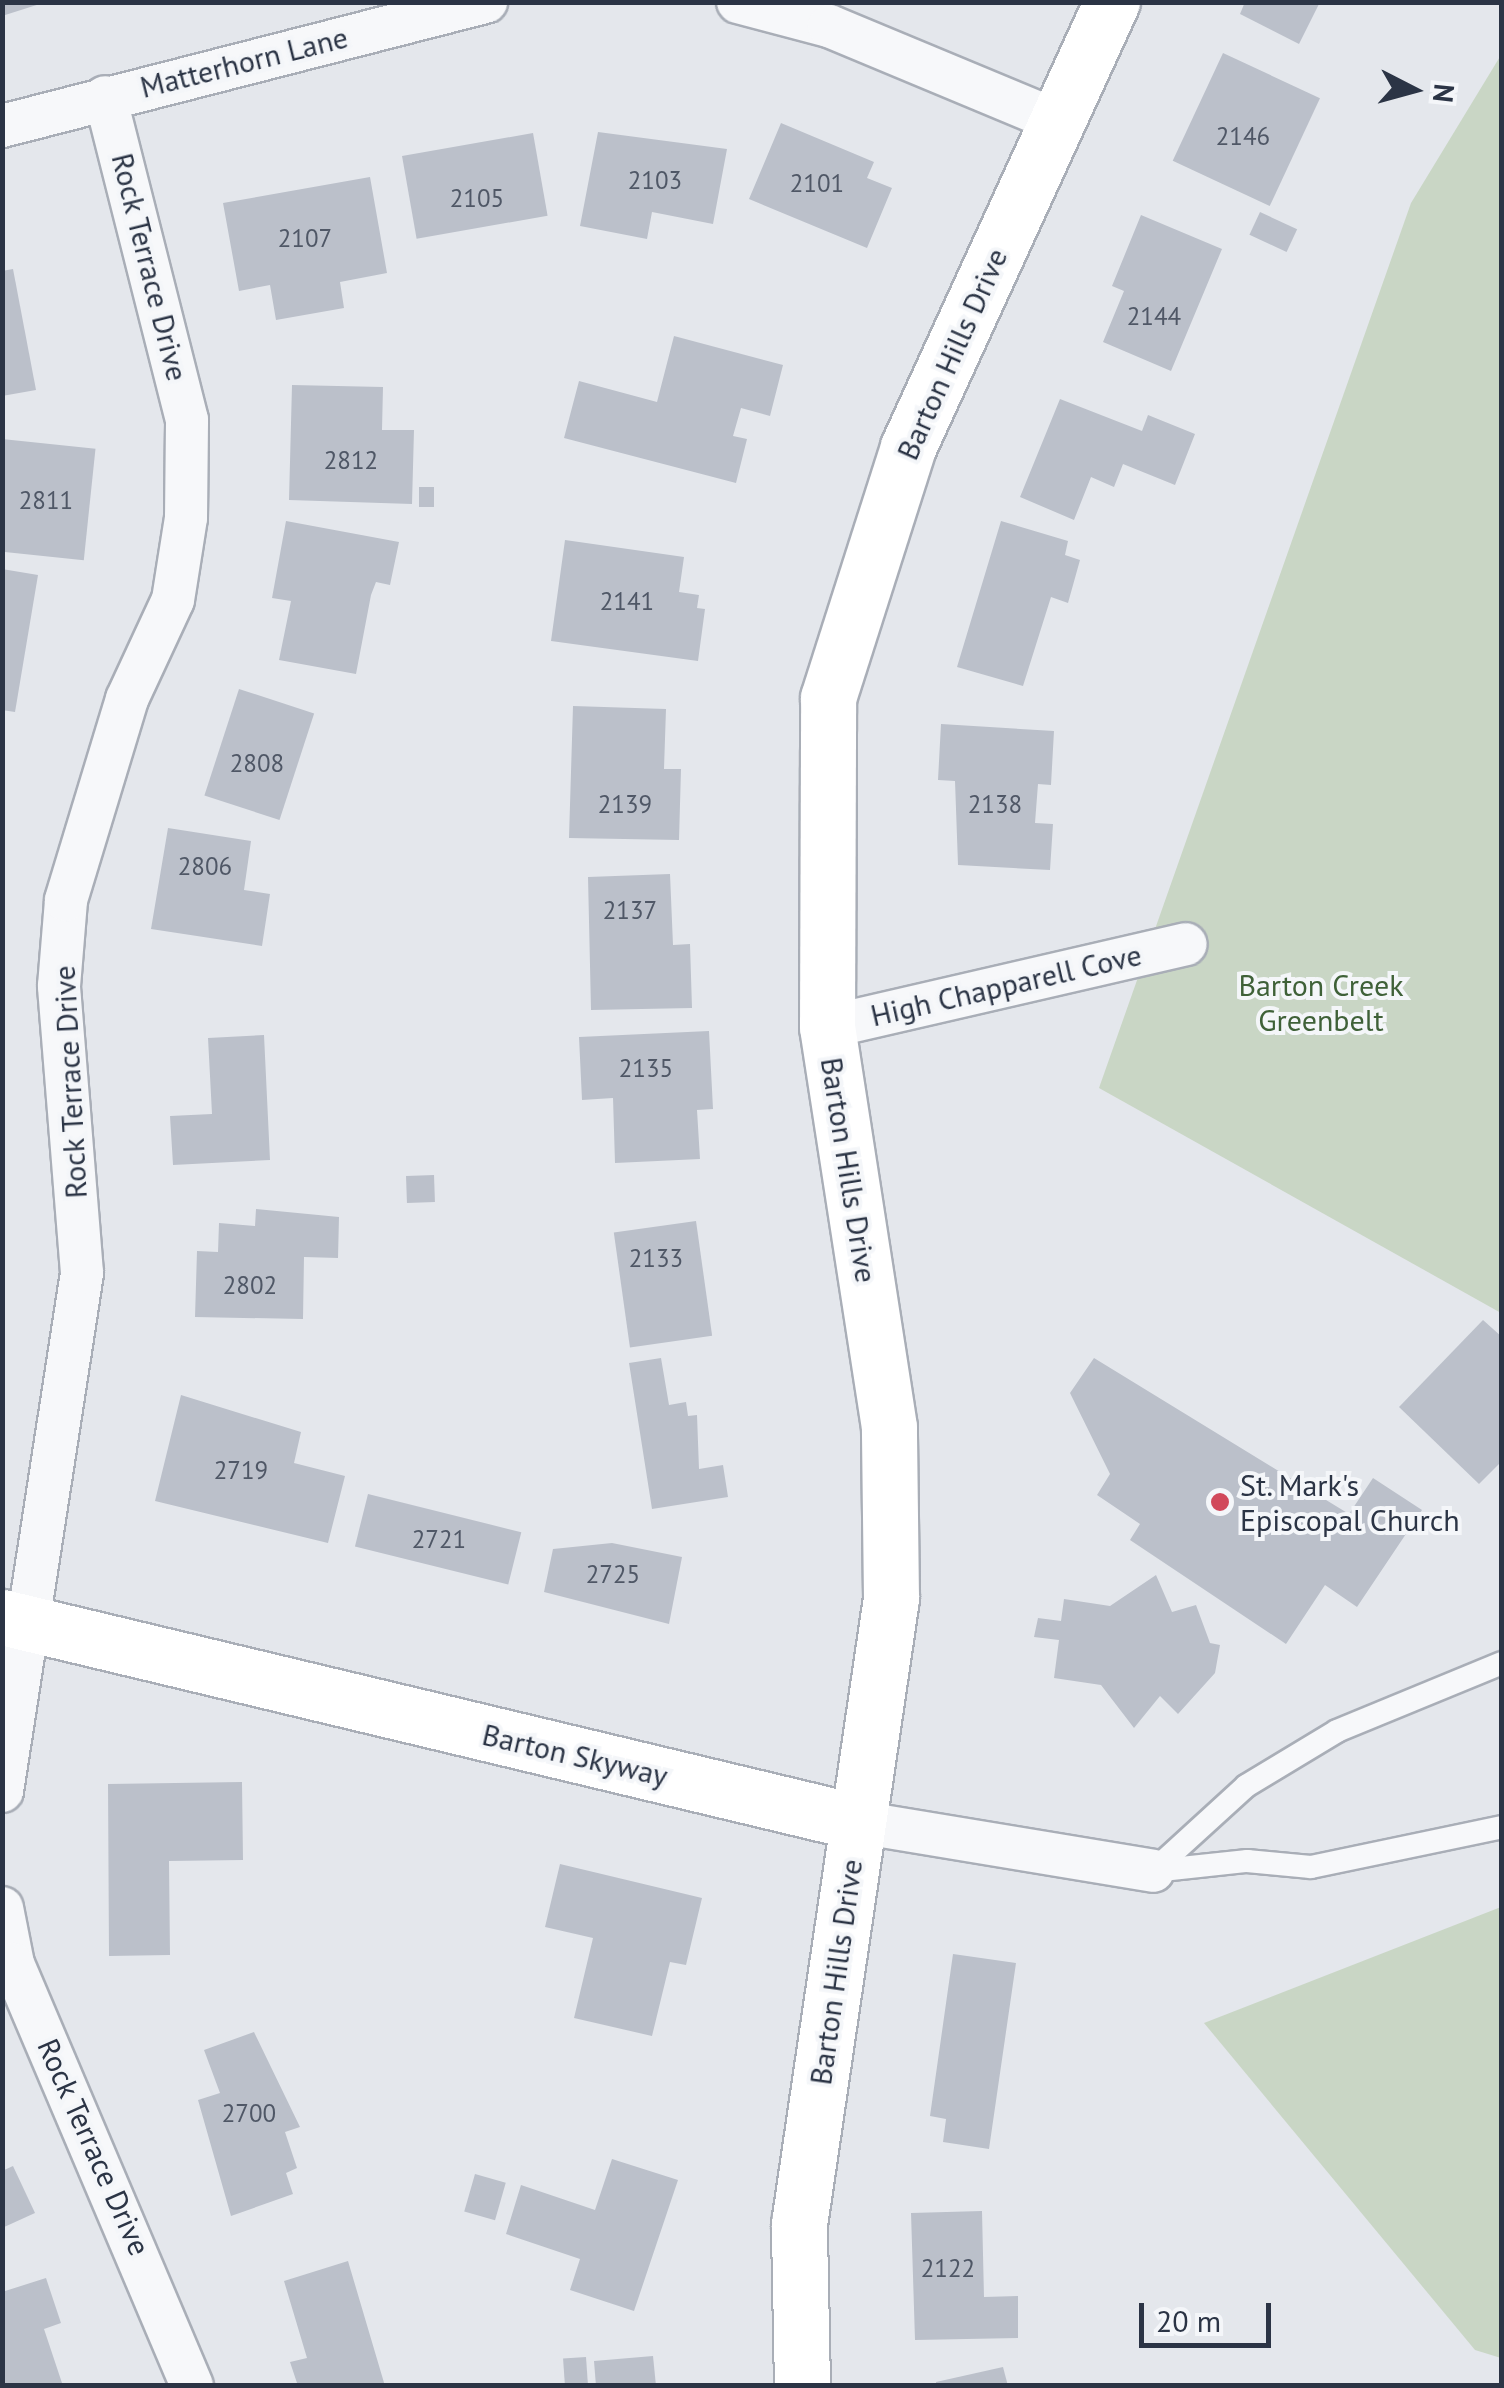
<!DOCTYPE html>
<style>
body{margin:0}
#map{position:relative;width:1504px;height:2388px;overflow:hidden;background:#e4e7ec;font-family:"PT Sans",sans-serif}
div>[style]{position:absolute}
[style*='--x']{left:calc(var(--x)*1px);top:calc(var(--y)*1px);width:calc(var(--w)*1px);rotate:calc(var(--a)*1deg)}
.green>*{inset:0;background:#c9d6c5}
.building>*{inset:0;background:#bbc0ca;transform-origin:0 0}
.roads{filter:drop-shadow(2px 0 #a9aeb7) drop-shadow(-2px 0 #a9aeb7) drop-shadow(0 2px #a9aeb7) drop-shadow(0 -2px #a9aeb7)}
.lane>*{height:22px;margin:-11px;padding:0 11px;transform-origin:11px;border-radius:11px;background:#f7f8fa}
.street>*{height:42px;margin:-21px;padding:0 21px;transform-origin:21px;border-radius:21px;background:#f7f8fa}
.secondary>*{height:55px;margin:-27.5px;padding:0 27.5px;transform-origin:27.5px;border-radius:27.5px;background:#fff}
.dots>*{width:28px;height:28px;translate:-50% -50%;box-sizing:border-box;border:5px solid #f4f6f9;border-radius:50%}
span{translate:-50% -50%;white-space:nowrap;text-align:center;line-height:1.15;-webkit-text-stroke:8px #f4f6f9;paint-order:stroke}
.number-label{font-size:25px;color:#4f5766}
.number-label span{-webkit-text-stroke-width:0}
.street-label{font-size:30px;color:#2b3445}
.park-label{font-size:30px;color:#3f6138}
.poi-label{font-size:30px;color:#2b3445}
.left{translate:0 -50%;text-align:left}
.frame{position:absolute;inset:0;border:5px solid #2b3445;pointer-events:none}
.north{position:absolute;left:1364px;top:40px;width:100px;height:100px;-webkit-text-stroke:8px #f4f6f9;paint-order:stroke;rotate:96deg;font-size:28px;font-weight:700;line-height:40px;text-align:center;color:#2b3445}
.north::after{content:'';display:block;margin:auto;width:35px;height:45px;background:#2b3445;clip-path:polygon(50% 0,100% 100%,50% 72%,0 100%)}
.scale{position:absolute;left:1139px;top:2303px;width:132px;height:45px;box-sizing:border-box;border:5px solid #2b3445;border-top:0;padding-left:12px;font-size:30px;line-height:35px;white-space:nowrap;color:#2b3445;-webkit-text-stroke:8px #f4f6f9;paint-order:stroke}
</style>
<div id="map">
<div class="green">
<div style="clip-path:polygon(1501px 55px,1501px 1313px,1099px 1088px,1411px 203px)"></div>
<div style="clip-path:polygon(1501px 1907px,1501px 2358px,1475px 2350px,1204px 2023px)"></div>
</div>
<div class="building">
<div style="clip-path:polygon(2px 2px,43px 2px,43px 3px,2px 16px)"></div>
<div style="clip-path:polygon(1245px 2px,1320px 2px,1299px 44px,1240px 14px)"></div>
<div style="left:1223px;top:53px;width:107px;height:119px;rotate:25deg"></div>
<div style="clip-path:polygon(781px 123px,874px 162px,867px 178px,892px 188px,867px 248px,749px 199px)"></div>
<div style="clip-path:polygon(598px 132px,727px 149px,713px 224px,652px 212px,647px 239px,580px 226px)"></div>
<div style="left:533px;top:133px;width:84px;height:133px;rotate:80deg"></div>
<div style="clip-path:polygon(370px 177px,387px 273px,340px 282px,344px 308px,276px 320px,270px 285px,239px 291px,223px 203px)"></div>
<div style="left:1260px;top:212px;width:41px;height:25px;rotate:25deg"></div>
<div style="clip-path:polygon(1141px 215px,1222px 249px,1171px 371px,1103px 342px,1124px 291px,1112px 286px)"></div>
<div style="clip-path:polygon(13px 269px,36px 390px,2px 396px,2px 271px)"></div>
<div style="clip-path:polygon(674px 336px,783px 365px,770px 416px,741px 408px,733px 436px,747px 439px,736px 483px,564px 438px,579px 381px,657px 402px)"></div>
<div style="clip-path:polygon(292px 385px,383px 387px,382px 430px,414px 430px,412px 504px,289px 500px)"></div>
<div style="clip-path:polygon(1060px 399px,1142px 431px,1148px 415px,1195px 434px,1175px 485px,1123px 464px,1114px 487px,1091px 477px,1074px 520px,1020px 497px)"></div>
<div style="left:2px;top:439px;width:94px;height:112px;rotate:6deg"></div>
<div style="left:419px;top:487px;width:15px;height:20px"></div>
<div style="clip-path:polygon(286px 521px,399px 542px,390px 585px,376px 582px,371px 595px,356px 674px,279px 660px,291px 601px,272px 598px)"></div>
<div style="clip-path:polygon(1001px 521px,1068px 541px,1065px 555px,1080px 560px,1068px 603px,1051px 597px,1023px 686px,957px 667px)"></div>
<div style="clip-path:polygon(565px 540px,684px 557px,679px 592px,699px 595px,697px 608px,705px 609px,698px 661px,551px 641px)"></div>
<div style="clip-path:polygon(2px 569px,38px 575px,15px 712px,2px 710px)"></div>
<div style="left:239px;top:689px;width:79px;height:112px;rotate:18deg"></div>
<div style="clip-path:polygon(573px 706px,666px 709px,664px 769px,681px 769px,679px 840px,569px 838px)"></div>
<div style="clip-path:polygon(941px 724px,1054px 731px,1051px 785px,1038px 784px,1035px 823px,1053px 824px,1050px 870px,958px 865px,955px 781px,938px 780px)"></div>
<div style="clip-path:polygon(168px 828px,251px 841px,244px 890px,270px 894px,262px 946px,151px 929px)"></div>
<div style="clip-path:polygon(670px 874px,673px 945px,690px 944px,692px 1008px,591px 1010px,588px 877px)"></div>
<div style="clip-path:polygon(709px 1031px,713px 1109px,697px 1110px,700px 1159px,615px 1163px,613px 1098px,582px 1100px,579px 1037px)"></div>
<div style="clip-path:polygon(264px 1035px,270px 1160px,173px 1165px,170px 1116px,212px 1114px,208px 1038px)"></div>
<div style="left:434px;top:1175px;width:27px;height:28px;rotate:88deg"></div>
<div style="clip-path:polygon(256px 1209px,339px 1217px,338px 1258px,304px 1257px,303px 1319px,195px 1317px,197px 1251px,218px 1252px,219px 1223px,255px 1226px)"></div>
<div style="left:696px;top:1221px;width:116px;height:83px;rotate:82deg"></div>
<div style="clip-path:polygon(1483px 1320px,1502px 1337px,1502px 1461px,1479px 1484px,1399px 1407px)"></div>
<div style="clip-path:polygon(661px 1358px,669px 1405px,686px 1402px,688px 1416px,697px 1415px,699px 1469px,723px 1465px,728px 1497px,652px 1509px,629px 1363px)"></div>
<div style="clip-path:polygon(1094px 1358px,1349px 1514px,1373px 1478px,1422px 1510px,1357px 1607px,1325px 1585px,1286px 1644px,1130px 1540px,1140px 1524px,1097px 1495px,1110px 1474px,1070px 1393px)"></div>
<div style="clip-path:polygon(181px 1395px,301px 1432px,294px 1463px,345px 1476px,328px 1543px,155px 1501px)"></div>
<div style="left:368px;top:1494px;width:158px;height:54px;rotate:14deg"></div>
<div style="clip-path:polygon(612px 1543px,682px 1557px,669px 1624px,544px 1592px,553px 1549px)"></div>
<div style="clip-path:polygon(1156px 1575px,1172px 1612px,1196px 1605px,1210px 1643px,1220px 1645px,1215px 1673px,1178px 1714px,1160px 1696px,1134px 1728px,1101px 1685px,1054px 1678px,1059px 1640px,1034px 1637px,1038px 1618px,1061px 1621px,1064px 1599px,1110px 1606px)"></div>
<div style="clip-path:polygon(242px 1782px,243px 1860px,169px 1861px,170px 1955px,109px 1956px,108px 1784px)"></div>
<div style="clip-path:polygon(560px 1864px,702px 1898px,686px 1965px,670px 1962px,652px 2036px,574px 2018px,593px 1938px,545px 1927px)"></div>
<div style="clip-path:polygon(953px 1954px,1016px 1963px,989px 2149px,943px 2142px,946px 2119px,930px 2116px)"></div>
<div style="clip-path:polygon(254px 2032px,300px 2127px,285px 2132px,297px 2168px,286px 2173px,293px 2194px,231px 2216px,198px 2100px,220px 2093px,204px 2050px)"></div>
<div style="clip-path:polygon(612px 2159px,678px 2180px,634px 2311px,570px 2290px,580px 2259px,506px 2234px,521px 2185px,595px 2210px)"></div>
<div style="clip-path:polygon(13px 2166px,35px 2213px,2px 2228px,2px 2171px)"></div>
<div style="left:475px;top:2174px;width:32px;height:39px;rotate:16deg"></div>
<div style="clip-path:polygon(982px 2211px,984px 2297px,1018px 2296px,1018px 2338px,915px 2340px,911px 2213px)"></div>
<div style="clip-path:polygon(348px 2261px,385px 2386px,298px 2386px,290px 2362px,307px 2358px,284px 2281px)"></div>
<div style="clip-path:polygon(46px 2278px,61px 2323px,44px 2329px,63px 2386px,2px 2386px,2px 2292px)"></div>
<div style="clip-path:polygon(653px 2356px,656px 2386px,596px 2386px,594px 2361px)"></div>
<div style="left:586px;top:2357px;width:29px;height:23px;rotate:86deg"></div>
<div style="clip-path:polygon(1003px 2367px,1008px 2386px,936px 2386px,936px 2382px)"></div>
</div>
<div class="roads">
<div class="lane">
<div style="--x:1153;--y:1871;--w:126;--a:-42.4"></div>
<div style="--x:1246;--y:1786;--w:106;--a:-31.1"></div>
<div style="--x:1337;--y:1731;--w:178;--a:-22.4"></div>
<div style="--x:1153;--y:1871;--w:95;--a:-6.1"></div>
<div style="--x:1247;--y:1861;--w:64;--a:5.4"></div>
<div style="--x:1311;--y:1867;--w:195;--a:-11.8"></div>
</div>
<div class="street">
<div style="--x:738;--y:2;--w:94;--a:14.8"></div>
<div style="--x:829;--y:26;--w:247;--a:22.6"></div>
<div style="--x:2;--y:126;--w:500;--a:-14.4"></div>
<div style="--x:827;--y:1027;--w:368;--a:-13"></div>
<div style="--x:2;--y:1791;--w:524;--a:-81.22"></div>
<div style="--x:82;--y:1273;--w:288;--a:-94.6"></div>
<div style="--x:59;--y:986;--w:86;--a:-85.3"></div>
<div style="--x:66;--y:900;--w:210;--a:-73.1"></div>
<div style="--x:127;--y:699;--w:109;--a:-65.1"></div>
<div style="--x:173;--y:600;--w:83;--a:-81"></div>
<div style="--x:186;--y:518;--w:98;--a:-89.4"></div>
<div style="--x:187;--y:420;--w:333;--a:-104.2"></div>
<div style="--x:858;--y:1822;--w:299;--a:9.4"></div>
<div style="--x:2;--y:1908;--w:57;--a:78.9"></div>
<div style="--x:13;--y:1964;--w:458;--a:67"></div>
</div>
<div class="secondary">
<div style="--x:2;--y:1617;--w:880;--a:13.47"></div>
<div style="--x:802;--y:2386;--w:162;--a:-91.1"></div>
<div style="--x:799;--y:2224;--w:633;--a:-81.64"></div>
<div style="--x:891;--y:1598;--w:171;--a:-90.7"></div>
<div style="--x:889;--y:1427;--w:405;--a:-98.8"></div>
<div style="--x:827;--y:1027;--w:329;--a:-89.8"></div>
<div style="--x:828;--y:698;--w:263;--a:-72.3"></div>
<div style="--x:908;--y:447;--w:490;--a:-65.4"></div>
</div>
</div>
<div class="dots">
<div style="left:1220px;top:1502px;background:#d1495b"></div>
</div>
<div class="number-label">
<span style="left:1243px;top:136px">2146</span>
<span style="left:655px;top:180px">2103</span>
<span style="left:817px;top:183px">2101</span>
<span style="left:477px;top:198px">2105</span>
<span style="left:305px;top:238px">2107</span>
<span style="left:1154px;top:316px">2144</span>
<span style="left:351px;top:460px">2812</span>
<span style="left:46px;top:500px">2811</span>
<span style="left:627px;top:601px">2141</span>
<span style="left:257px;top:763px">2808</span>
<span style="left:625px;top:804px">2139</span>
<span style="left:995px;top:804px">2138</span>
<span style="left:205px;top:866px">2806</span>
<span style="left:630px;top:910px">2137</span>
<span style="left:646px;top:1068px">2135</span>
<span style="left:656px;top:1258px">2133</span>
<span style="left:250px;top:1285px">2802</span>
<span style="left:241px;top:1470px">2719</span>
<span style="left:439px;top:1539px">2721</span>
<span style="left:613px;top:1574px">2725</span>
<span style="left:249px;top:2113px">2700</span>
<span style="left:948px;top:2268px">2122</span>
</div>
<div class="street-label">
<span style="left:244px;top:62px;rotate:-14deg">Matterhorn Lane</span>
<span style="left:150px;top:267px;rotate:76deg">Rock Terrace Drive</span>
<span style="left:952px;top:354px;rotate:-66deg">Barton Hills Drive</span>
<span style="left:1006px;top:985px;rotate:-13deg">High Chapparell Cove</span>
<span style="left:70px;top:1082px;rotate:-93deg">Rock Terrace Drive</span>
<span style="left:849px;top:1170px;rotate:81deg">Barton Hills Drive</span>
<span style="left:575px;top:1755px;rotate:13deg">Barton Skyway</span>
<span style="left:836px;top:1972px;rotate:-82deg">Barton Hills Drive</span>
<span style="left:94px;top:2147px;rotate:66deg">Rock Terrace Drive</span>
</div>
<div class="park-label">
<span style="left:1321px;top:1002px">Barton Creek<br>Greenbelt</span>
</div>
<div class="poi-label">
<span class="left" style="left:1240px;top:1502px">St. Mark's<br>Episcopal Church</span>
</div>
<div class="frame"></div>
<div class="north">N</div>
<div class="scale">20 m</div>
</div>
